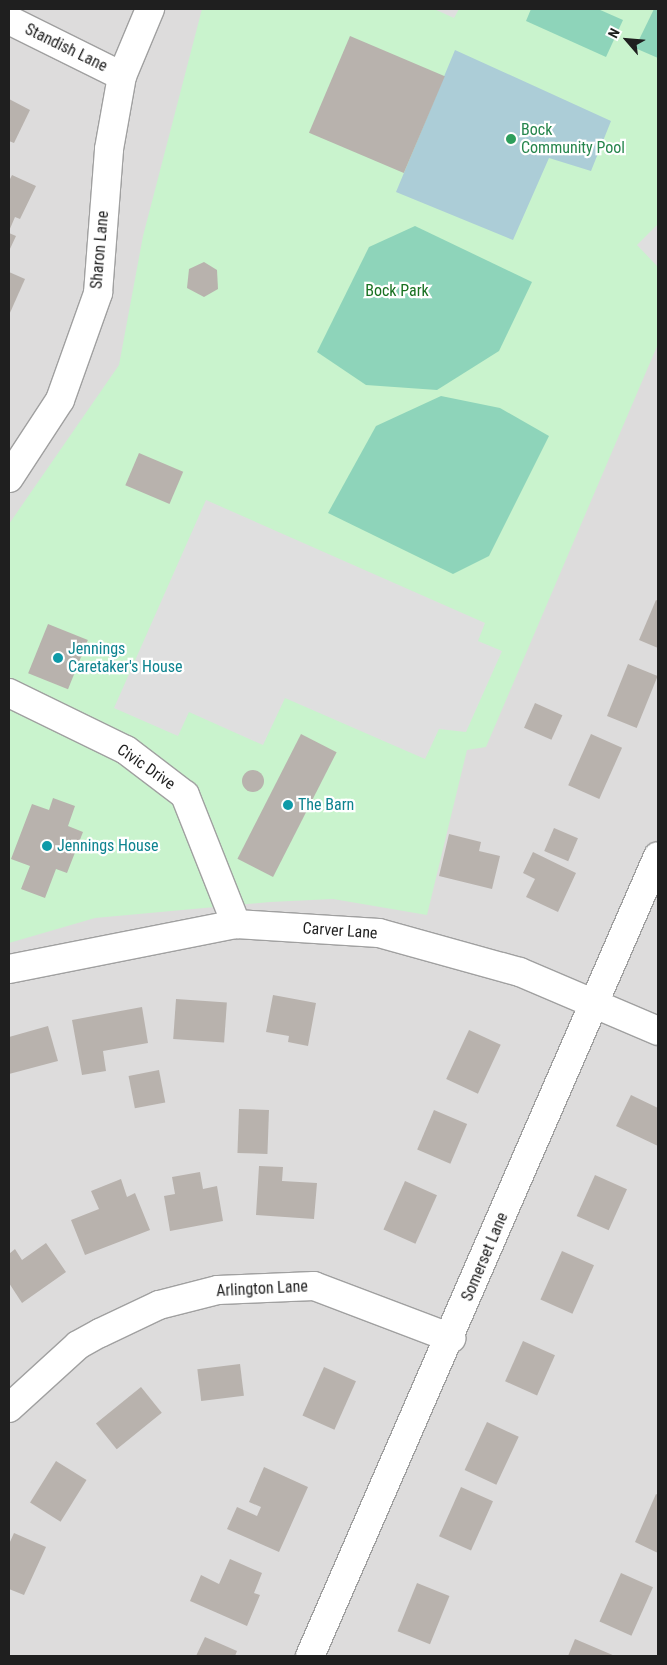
<!DOCTYPE html>
<style>
body{margin:0}
#map{position:relative;width:667px;height:1665px;overflow:hidden;background:#efece7;font-family:"Roboto Condensed",sans-serif}
div>[style]{position:absolute}
[style*='--x']{left:calc(var(--x)*1px);top:calc(var(--y)*1px);width:calc(var(--w)*1px);rotate:calc(var(--a)*1deg)}
.residential>*{inset:0;background:#dddcdc;transform-origin:0 0}
.park>*{inset:0;background:#c9f3cd}
.pitch>*{inset:0;background:#8ed4ba}
.parking>*{inset:0;background:#dfdfdf}
.water>*{inset:0;background:#accdd7}
.building>*{inset:0;background:#b8b2ad;transform-origin:0 0}
.round{border-radius:50%}
.roads{filter:drop-shadow(1px 0 #a0a0a0) drop-shadow(-1px 0 #a0a0a0) drop-shadow(0 1px #a0a0a0) drop-shadow(0 -1px #a0a0a0)}
.minor>*{height:28px;margin:-14px;padding:0 14px;transform-origin:14px;border-radius:14px;background:#fff}
.dots>*{width:14px;height:14px;translate:-50% -50%;box-sizing:border-box;border:2px solid #fff;border-radius:50%}
span{translate:-50% -50%;white-space:nowrap;text-align:center;line-height:1.15;-webkit-text-stroke:4.5px #fff;paint-order:stroke}
.street-label{font-size:16px;color:#1f1f1f}
.leisure-label{font-size:16px;color:#27864d}
.left{translate:0 -50%;text-align:left}
.park-label{font-size:16px;color:#197122}
.culture-label{font-size:16px;color:#0d838f}
.frame{position:absolute;inset:0;border:10px solid #1f1f1f;pointer-events:none}
.north{position:absolute;left:602px;top:15px;width:50px;height:50px;-webkit-text-stroke:4px #fff;paint-order:stroke;rotate:297deg;font-size:14px;font-weight:700;line-height:20px;text-align:center;color:#1f1f1f}
.north::after{content:'';display:block;margin:auto;width:18px;height:22px;background:#1f1f1f;clip-path:polygon(50% 0,100% 100%,50% 72%,0 100%)}
</style>
<div id="map">
<div class="residential">
<div style="left:9px;top:9px;width:649px;height:1647px"></div>
</div>
<div class="park">
<div style="clip-path:polygon(202px 9px,658px 9px,658px 344px,486px 747px,467px 750px,427px 915px,333px 899px,270px 902px,95px 918px,9px 943px,9px 524px,119px 365px,143px 236px)"></div>
</div>
<div class="pitch">
<div style="clip-path:polygon(531px 9px,598px 9px,623px 20px,606px 57px,526px 21px)"></div>
<div style="clip-path:polygon(654px 9px,658px 9px,658px 58px,635px 48px)"></div>
<div style="clip-path:polygon(415px 226px,532px 282px,499px 351px,437px 390px,366px 385px,317px 352px,369px 247px)"></div>
<div style="clip-path:polygon(441px 396px,500px 408px,549px 436px,489px 556px,453px 574px,328px 513px,376px 426px)"></div>
</div>
<div class="parking">
<div style="clip-path:polygon(434px 9px,459px 9px,454px 18px)"></div>
<div style="clip-path:polygon(658px 224px,658px 267px,637px 245px)"></div>
<div style="clip-path:polygon(206px 500px,485px 623px,478px 641px,502px 651px,466px 732px,439px 729px,425px 759px,285px 698px,263px 745px,189px 712px,178px 736px,114px 708px)"></div>
</div>
<div class="water">
<div style="clip-path:polygon(455px 50px,611px 121px,591px 171px,549px 158px,513px 240px,396px 192px)"></div>
</div>
<div class="building">
<div style="left:350px;top:36px;width:103px;height:105px;rotate:23deg"></div>
<div style="clip-path:polygon(9px 99px,30px 110px,14px 143px,9px 141px)"></div>
<div style="clip-path:polygon(12px 175px,36px 186px,20px 219px,15px 217px,9px 231px,9px 181px)"></div>
<div style="clip-path:polygon(9px 233px,16px 236px,9px 251px)"></div>
<div style="clip-path:polygon(204px 262px,217px 270px,218px 289px,204px 297px,187px 288px,189px 269px)"></div>
<div style="clip-path:polygon(9px 272px,25px 279px,9px 315px)"></div>
<div style="left:139px;top:453px;width:48px;height:35px;rotate:23deg"></div>
<div style="clip-path:polygon(656px 600px,658px 601px,658px 648px,639px 640px)"></div>
<div style="left:48px;top:624px;width:43px;height:53px;rotate:22deg"></div>
<div style="left:628px;top:664px;width:32px;height:56px;rotate:22deg"></div>
<div style="left:535px;top:703px;width:30px;height:27px;rotate:24deg"></div>
<div style="left:301px;top:734px;width:40px;height:140px;rotate:27deg"></div>
<div style="left:591px;top:734px;width:34px;height:56px;rotate:24deg"></div>
<div class="round" style="left:242px;top:770px;width:22px;height:22px"></div>
<div style="clip-path:polygon(53px 798px,75px 806px,68px 826px,83px 832px,67px 873px,56px 869px,45px 898px,21px 889px,30px 866px,11px 859px,32px 804px,49px 810px)"></div>
<div style="left:554px;top:828px;width:26px;height:25px;rotate:23deg"></div>
<div style="clip-path:polygon(449px 834px,481px 842px,479px 851px,500px 856px,492px 889px,439px 876px)"></div>
<div style="clip-path:polygon(533px 852px,576px 873px,558px 912px,526px 897px,535px 879px,523px 873px)"></div>
<div style="clip-path:polygon(273px 995px,316px 1003px,308px 1046px,288px 1042px,289px 1036px,266px 1032px)"></div>
<div style="left:176px;top:999px;width:51px;height:40px;rotate:4deg"></div>
<div style="clip-path:polygon(142px 1007px,148px 1043px,103px 1051px,106px 1071px,82px 1075px,72px 1020px)"></div>
<div style="clip-path:polygon(48px 1026px,58px 1061px,9px 1074px,9px 1037px)"></div>
<div style="left:469px;top:1030px;width:35px;height:54px;rotate:25deg"></div>
<div style="left:159px;top:1070px;width:33px;height:31px;rotate:79deg"></div>
<div style="clip-path:polygon(631px 1095px,658px 1108px,658px 1146px,616px 1126px)"></div>
<div style="left:239px;top:1109px;width:30px;height:44px;rotate:2deg"></div>
<div style="left:434px;top:1110px;width:36px;height:43px;rotate:23deg"></div>
<div style="clip-path:polygon(259px 1166px,283px 1167px,282px 1181px,317px 1183px,314px 1219px,256px 1215px)"></div>
<div style="clip-path:polygon(200px 1172px,203px 1189px,217px 1186px,223px 1221px,170px 1231px,164px 1196px,175px 1194px,172px 1177px)"></div>
<div style="left:595px;top:1175px;width:35px;height:45px;rotate:24deg"></div>
<div style="clip-path:polygon(121px 1179px,127px 1197px,135px 1193px,150px 1230px,85px 1255px,71px 1220px,99px 1209px,91px 1191px)"></div>
<div style="left:405px;top:1181px;width:35px;height:53px;rotate:24deg"></div>
<div style="clip-path:polygon(46px 1243px,66px 1272px,22px 1303px,9px 1283px,9px 1254px,15px 1249px,22px 1260px)"></div>
<div style="left:562px;top:1251px;width:35px;height:53px;rotate:24deg"></div>
<div style="left:523px;top:1341px;width:35px;height:44px;rotate:24deg"></div>
<div style="left:240px;top:1364px;width:32px;height:43px;rotate:83deg"></div>
<div style="left:324px;top:1367px;width:35px;height:53px;rotate:24deg"></div>
<div style="left:141px;top:1387px;width:33px;height:58px;rotate:51deg"></div>
<div style="left:487px;top:1422px;width:35px;height:53px;rotate:25deg"></div>
<div style="left:56px;top:1461px;width:36px;height:49px;rotate:32deg"></div>
<div style="clip-path:polygon(264px 1467px,308px 1487px,279px 1552px,227px 1529px,237px 1507px,257px 1516px,261px 1507px,249px 1502px)"></div>
<div style="left:461px;top:1487px;width:35px;height:54px;rotate:24deg"></div>
<div style="clip-path:polygon(656px 1494px,658px 1495px,658px 1553px,635px 1542px)"></div>
<div style="clip-path:polygon(14px 1533px,46px 1547px,24px 1595px,9px 1589px,9px 1544px)"></div>
<div style="clip-path:polygon(230px 1559px,262px 1573px,254px 1593px,260px 1595px,247px 1626px,190px 1601px,201px 1575px,219px 1584px)"></div>
<div style="left:621px;top:1573px;width:35px;height:53px;rotate:24deg"></div>
<div style="left:417px;top:1583px;width:35px;height:52px;rotate:22deg"></div>
<div style="clip-path:polygon(205px 1637px,237px 1651px,235px 1656px,196px 1656px)"></div>
<div style="clip-path:polygon(575px 1639px,615px 1656px,568px 1656px)"></div>
</div>
<div class="roads">
<div class="minor">
<div style="--x:9;--y:20;--w:126;--a:26.4"></div>
<div style="--x:9;--y:478;--w:93;--a:-56.8"></div>
<div style="--x:60;--y:400;--w:114;--a:-70.4"></div>
<div style="--x:98;--y:293;--w:144;--a:-85.6"></div>
<div style="--x:109;--y:149;--w:74;--a:-79.9"></div>
<div style="--x:122;--y:76;--w:73;--a:-67.3"></div>
<div style="--x:9;--y:693;--w:130;--a:26"></div>
<div style="--x:126;--y:750;--w:74;--a:37.3"></div>
<div style="--x:185;--y:795;--w:139;--a:68.4"></div>
<div style="--x:9;--y:969;--w:231;--a:-11.2"></div>
<div style="--x:236;--y:924;--w:143;--a:3.6"></div>
<div style="--x:379;--y:933;--w:146;--a:15.5"></div>
<div style="--x:520;--y:972;--w:150;--a:23.1"></div>
<div style="--x:9;--y:1408;--w:93;--a:-42.4"></div>
<div style="--x:78;--y:1345;--w:25;--a:-29"></div>
<div style="--x:100;--y:1333;--w:65;--a:-25.4"></div>
<div style="--x:159;--y:1305;--w:61;--a:-14.3"></div>
<div style="--x:218;--y:1290;--w:96;--a:-2.4"></div>
<div style="--x:314;--y:1286;--w:147;--a:20.8"></div>
<div style="--x:310;--y:1656;--w:872;--a:-66.49"></div>
</div>
</div>
<div class="dots">
<div style="left:511px;top:139px;background:#2e9e5b"></div>
<div style="left:58px;top:658px;background:#0f9aa8"></div>
<div style="left:288px;top:805px;background:#0f9aa8"></div>
<div style="left:47px;top:846px;background:#0f9aa8"></div>
</div>
<div class="street-label">
<span style="left:66px;top:48px;rotate:26deg">Standish Lane</span>
<span style="left:100px;top:250px;rotate:-85deg">Sharon Lane</span>
<span style="left:146px;top:767px;rotate:35deg">Civic Drive</span>
<span style="left:340px;top:931px;rotate:4deg">Carver Lane</span>
<span style="left:485px;top:1257px;rotate:-67deg">Somerset Lane</span>
<span style="left:262px;top:1289px;rotate:-3deg">Arlington Lane</span>
</div>
<div class="leisure-label">
<span class="left" style="left:521px;top:139px">Bock<br>Community Pool</span>
</div>
<div class="park-label">
<span style="left:397px;top:291px">Bock Park</span>
</div>
<div class="culture-label">
<span class="left" style="left:68px;top:658px">Jennings<br>Caretaker's House</span>
<span class="left" style="left:298px;top:805px">The Barn</span>
<span class="left" style="left:57px;top:846px">Jennings House</span>
</div>
<div class="frame"></div>
<div class="north">N</div>
</div>
